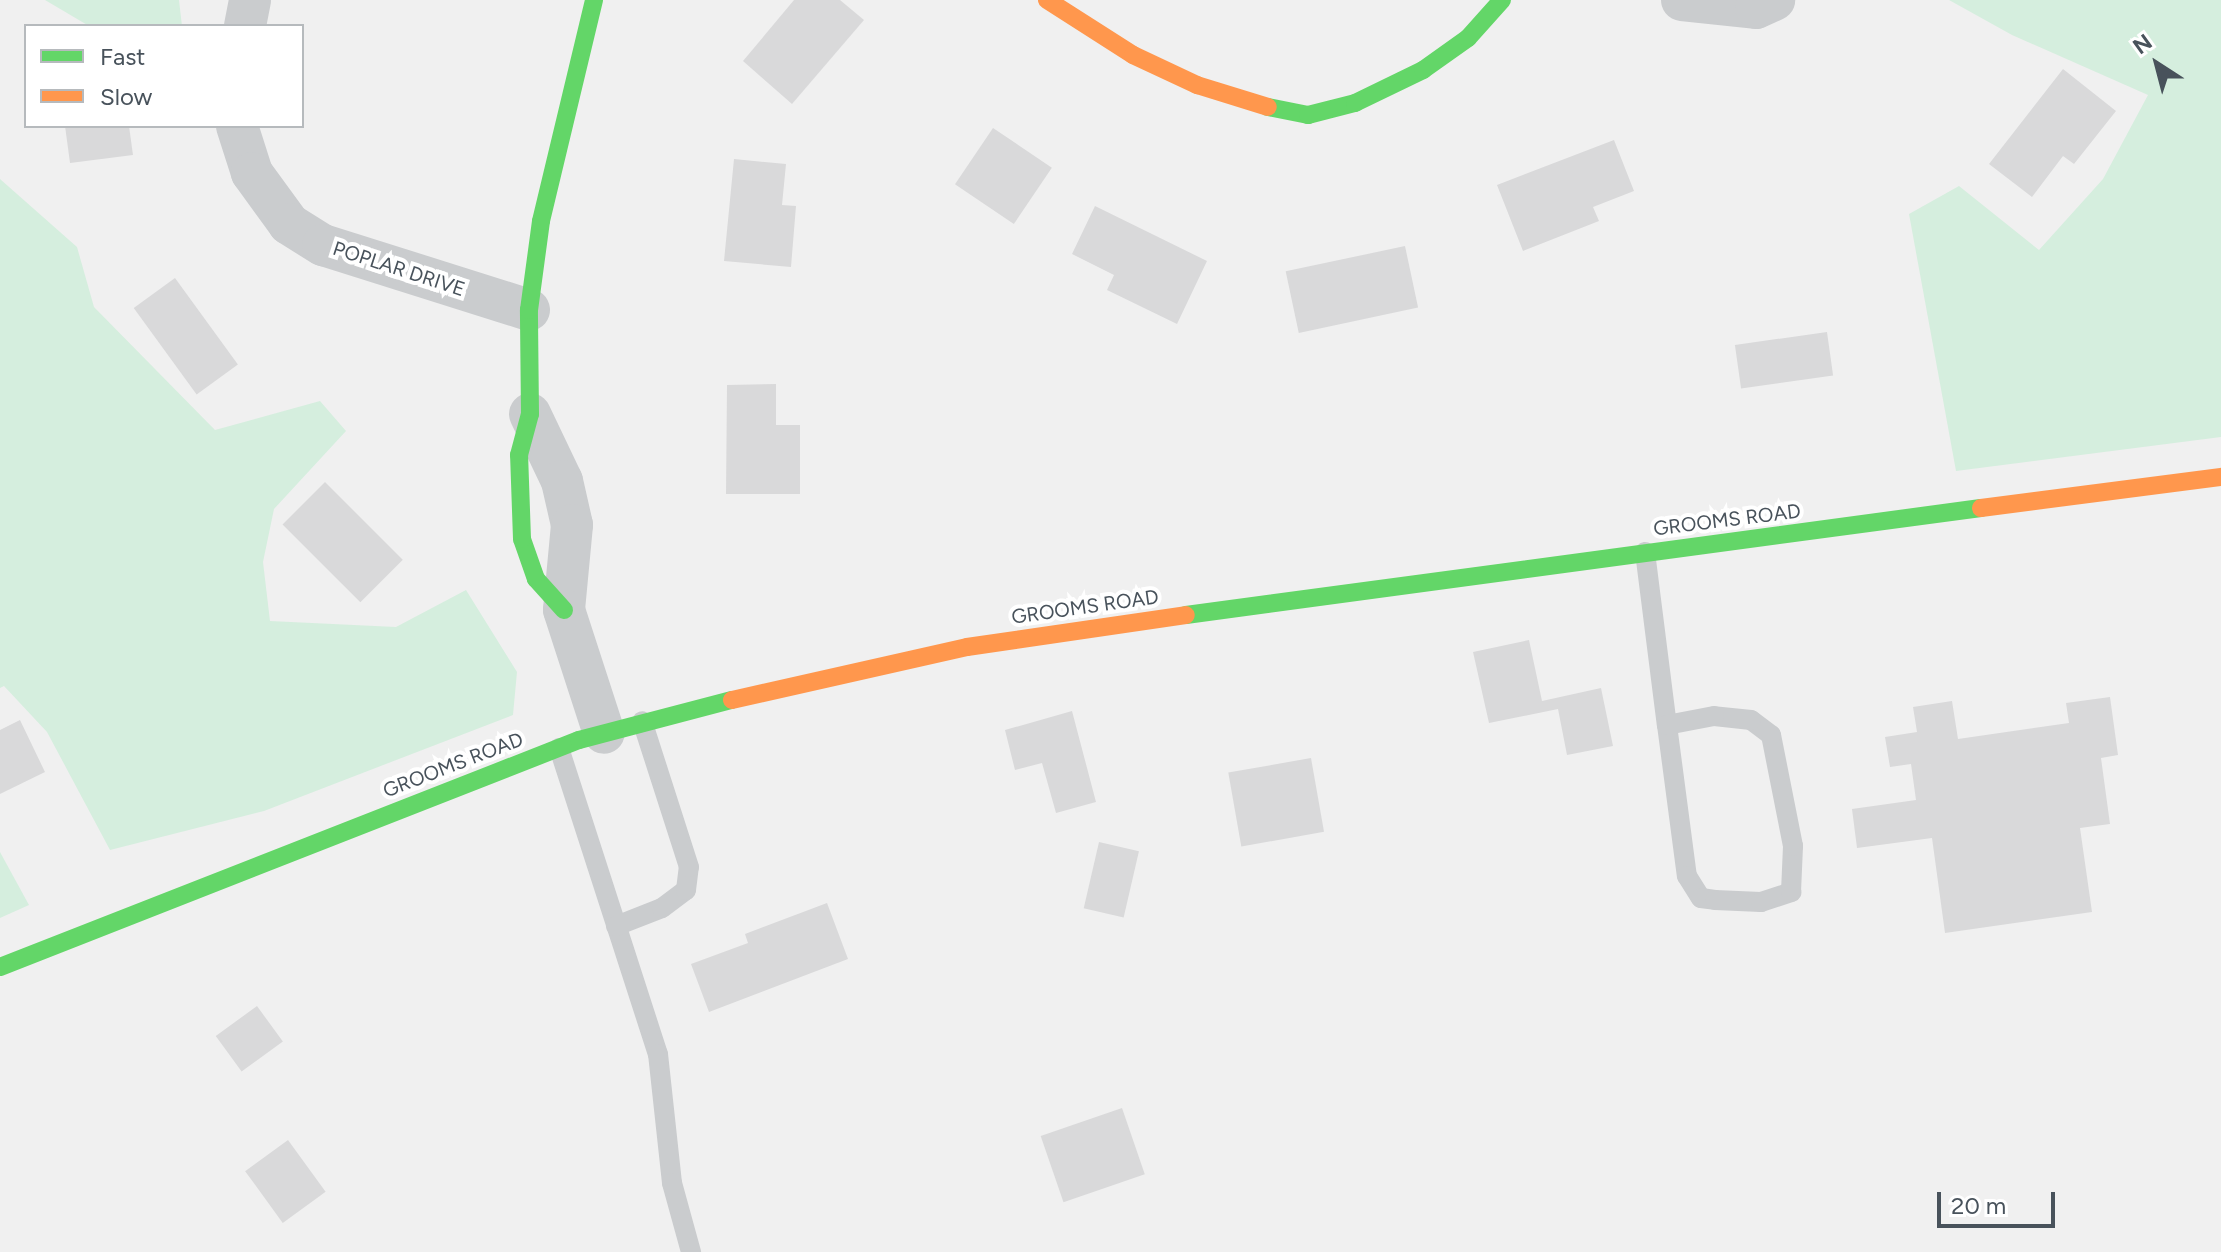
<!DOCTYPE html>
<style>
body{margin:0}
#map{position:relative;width:2221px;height:1252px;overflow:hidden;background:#f0f0f0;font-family:Figtree,sans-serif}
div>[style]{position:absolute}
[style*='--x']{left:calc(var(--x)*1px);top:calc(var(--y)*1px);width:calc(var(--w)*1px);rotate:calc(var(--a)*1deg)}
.green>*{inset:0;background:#d5eede}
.building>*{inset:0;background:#d9d9da;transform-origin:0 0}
.lane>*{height:20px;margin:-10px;padding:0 10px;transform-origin:10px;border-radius:10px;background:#caccce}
.street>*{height:42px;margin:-21px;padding:0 21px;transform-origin:21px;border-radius:21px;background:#caccce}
.fast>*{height:18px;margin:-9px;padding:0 9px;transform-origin:9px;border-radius:9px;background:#63d668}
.slow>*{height:18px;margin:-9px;padding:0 9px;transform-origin:9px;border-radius:9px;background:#ff974d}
span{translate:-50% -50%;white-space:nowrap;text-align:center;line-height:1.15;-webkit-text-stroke:8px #fff;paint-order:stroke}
.street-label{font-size:20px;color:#48525b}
.legend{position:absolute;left:24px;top:24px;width:280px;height:104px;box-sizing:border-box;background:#fff;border:2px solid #b6babd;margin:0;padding:10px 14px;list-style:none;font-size:24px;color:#48525b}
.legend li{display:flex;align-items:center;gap:16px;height:40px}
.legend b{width:40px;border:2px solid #b6babd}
.north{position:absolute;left:2117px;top:24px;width:80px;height:80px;-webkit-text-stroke:6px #fff;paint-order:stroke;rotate:324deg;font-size:22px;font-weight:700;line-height:32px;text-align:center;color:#48525b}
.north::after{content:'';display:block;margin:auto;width:28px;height:36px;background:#48525b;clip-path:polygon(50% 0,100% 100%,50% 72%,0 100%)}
.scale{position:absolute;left:1937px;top:1192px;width:118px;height:36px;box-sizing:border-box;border:4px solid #48525b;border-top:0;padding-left:10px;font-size:24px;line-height:28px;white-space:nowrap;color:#48525b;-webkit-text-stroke:6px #fff;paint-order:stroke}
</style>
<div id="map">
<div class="green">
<div style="clip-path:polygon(45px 0,179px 0,182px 26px,89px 26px)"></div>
<div style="clip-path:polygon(1949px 0,2221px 0,2221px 437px,1956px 471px,1909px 214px,1959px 186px,2039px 250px,2103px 179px,2148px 95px,2012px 35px)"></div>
<div style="clip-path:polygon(0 179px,77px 247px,94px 307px,215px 430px,320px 401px,346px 431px,274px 509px,263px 562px,270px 621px,396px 627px,466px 590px,517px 672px,513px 715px,264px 811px,110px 850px,47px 732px,4px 686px,0 688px)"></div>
<div style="clip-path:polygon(0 852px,29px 905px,0 918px)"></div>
</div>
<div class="building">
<div style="clip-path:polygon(794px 0,840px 0,864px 20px,792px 104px,743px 61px)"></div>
<div style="clip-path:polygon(2063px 69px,2116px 111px,2074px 164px,2063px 156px,2032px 197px,1989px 164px)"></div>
<div style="clip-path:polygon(65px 126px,129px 126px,133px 155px,70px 163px)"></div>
<div style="left:993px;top:128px;width:71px;height:68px;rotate:34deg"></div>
<div style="clip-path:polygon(1614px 140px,1634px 191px,1593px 207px,1599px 221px,1523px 251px,1497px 185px)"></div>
<div style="clip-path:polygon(734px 159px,786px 164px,782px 205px,796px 206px,791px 267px,724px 261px)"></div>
<div style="clip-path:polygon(1095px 206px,1207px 261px,1177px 324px,1107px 290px,1114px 275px,1072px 254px)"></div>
<div style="left:1405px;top:246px;width:63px;height:122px;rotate:78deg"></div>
<div style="left:175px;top:278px;width:107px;height:51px;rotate:54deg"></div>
<div style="left:1827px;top:332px;width:44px;height:93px;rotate:82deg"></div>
<div style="clip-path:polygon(776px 384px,776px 425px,800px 425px,800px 494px,726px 494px,727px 385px)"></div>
<div style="left:325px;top:482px;width:110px;height:60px;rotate:45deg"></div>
<div style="clip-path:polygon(1529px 640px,1542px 701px,1601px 688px,1613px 746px,1567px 755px,1558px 709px,1489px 723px,1473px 652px)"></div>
<div style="clip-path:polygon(2110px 697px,2118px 755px,2101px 758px,2110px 824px,2080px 828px,2092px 912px,1945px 933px,1932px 838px,1857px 848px,1852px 809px,1916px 800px,1911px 764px,1890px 767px,1885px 737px,1917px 732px,1913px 707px,1952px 701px,1958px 739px,2069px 723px,2066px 703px)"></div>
<div style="clip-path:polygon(1072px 711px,1096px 802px,1056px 813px,1042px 763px,1015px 770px,1005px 730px)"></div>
<div style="clip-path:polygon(20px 720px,45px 772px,0 794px,0 730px)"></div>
<div style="left:1311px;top:758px;width:75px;height:84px;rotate:80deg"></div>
<div style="left:1099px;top:842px;width:41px;height:68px;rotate:13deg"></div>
<div style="clip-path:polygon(827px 903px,848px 959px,709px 1012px,691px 964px,748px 943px,745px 934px)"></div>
<div style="left:257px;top:1006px;width:44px;height:51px;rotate:54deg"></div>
<div style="left:1122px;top:1108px;width:70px;height:86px;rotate:71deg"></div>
<div style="left:288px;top:1140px;width:64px;height:53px;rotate:54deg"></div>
</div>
<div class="lane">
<div style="--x:1645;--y:552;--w:174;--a:82.8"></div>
<div style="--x:1667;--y:725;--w:152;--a:82.5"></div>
<div style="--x:1687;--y:876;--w:26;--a:58"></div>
<div style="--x:1701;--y:898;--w:14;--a:8"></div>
<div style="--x:1715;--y:900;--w:46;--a:2.5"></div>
<div style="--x:1761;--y:902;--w:32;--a:-18"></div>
<div style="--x:1791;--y:892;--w:46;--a:-87.5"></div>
<div style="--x:1793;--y:846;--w:113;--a:-101.2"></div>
<div style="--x:1771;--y:735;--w:25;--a:-143"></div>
<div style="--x:1751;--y:720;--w:37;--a:-174"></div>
<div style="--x:1714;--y:716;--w:48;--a:169.2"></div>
<div style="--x:559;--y:748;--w:322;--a:72.1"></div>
<div style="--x:658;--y:1054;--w:130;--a:83.8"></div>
<div style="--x:672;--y:1183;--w:72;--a:74.6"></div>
<div style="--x:616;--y:926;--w:49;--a:-21.4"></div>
<div style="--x:662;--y:908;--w:30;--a:-37"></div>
<div style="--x:686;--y:890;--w:23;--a:-83"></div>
<div style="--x:689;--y:867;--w:153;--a:-107.8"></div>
</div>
<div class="street">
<div style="--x:1682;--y:0;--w:74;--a:6.2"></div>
<div style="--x:1756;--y:8;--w:20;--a:-24"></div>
<div style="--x:245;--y:26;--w:26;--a:-79"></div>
<div style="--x:237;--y:126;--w:49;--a:72.3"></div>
<div style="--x:252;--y:173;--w:63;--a:54"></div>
<div style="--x:289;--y:224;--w:40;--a:32"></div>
<div style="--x:323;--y:245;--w:216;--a:17.5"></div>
<div style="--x:530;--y:414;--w:74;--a:64.5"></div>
<div style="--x:562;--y:481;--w:45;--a:77.2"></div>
<div style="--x:572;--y:525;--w:85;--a:95.4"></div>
<div style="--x:564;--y:610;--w:129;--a:72"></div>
</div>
<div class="fast">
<div style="--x:1268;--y:107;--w:41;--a:11.3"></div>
<div style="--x:1308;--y:115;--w:49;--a:-14.3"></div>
<div style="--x:1355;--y:103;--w:76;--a:-25.9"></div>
<div style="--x:1423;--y:70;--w:55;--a:-35.4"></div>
<div style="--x:1468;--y:38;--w:51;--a:-48.2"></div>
<div style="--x:564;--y:610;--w:42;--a:-132.1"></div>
<div style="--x:536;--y:579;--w:42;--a:-109.3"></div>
<div style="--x:522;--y:539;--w:84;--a:-92"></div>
<div style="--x:519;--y:455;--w:42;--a:-75"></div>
<div style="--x:530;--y:414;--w:104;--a:-90.6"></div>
<div style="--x:529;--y:310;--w:90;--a:-82.3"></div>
<div style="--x:541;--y:221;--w:227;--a:-76.5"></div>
<div style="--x:1186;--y:615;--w:802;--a:-7.67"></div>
<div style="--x:0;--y:967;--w:622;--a:-21.41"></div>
<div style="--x:579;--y:740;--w:158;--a:-14.7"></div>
</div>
<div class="slow">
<div style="--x:1047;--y:0;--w:102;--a:32.6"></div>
<div style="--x:1133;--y:55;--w:71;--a:25.1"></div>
<div style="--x:1197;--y:85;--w:74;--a:17.2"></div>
<div style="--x:1981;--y:508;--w:242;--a:-7.4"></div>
<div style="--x:732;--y:700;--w:241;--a:-12.7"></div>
<div style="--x:967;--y:647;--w:221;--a:-8.3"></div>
</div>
<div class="street-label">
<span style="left:399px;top:269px;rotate:18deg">POPLAR DRIVE</span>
<span style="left:1727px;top:520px;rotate:-7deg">GROOMS ROAD</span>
<span style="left:1085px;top:607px;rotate:-8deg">GROOMS ROAD</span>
<span style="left:453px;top:765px;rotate:-21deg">GROOMS ROAD</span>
</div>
<ul class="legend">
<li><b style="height:10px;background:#63d668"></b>Fast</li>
<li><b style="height:10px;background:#ff974d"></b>Slow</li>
</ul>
<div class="north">N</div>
<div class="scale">20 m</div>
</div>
